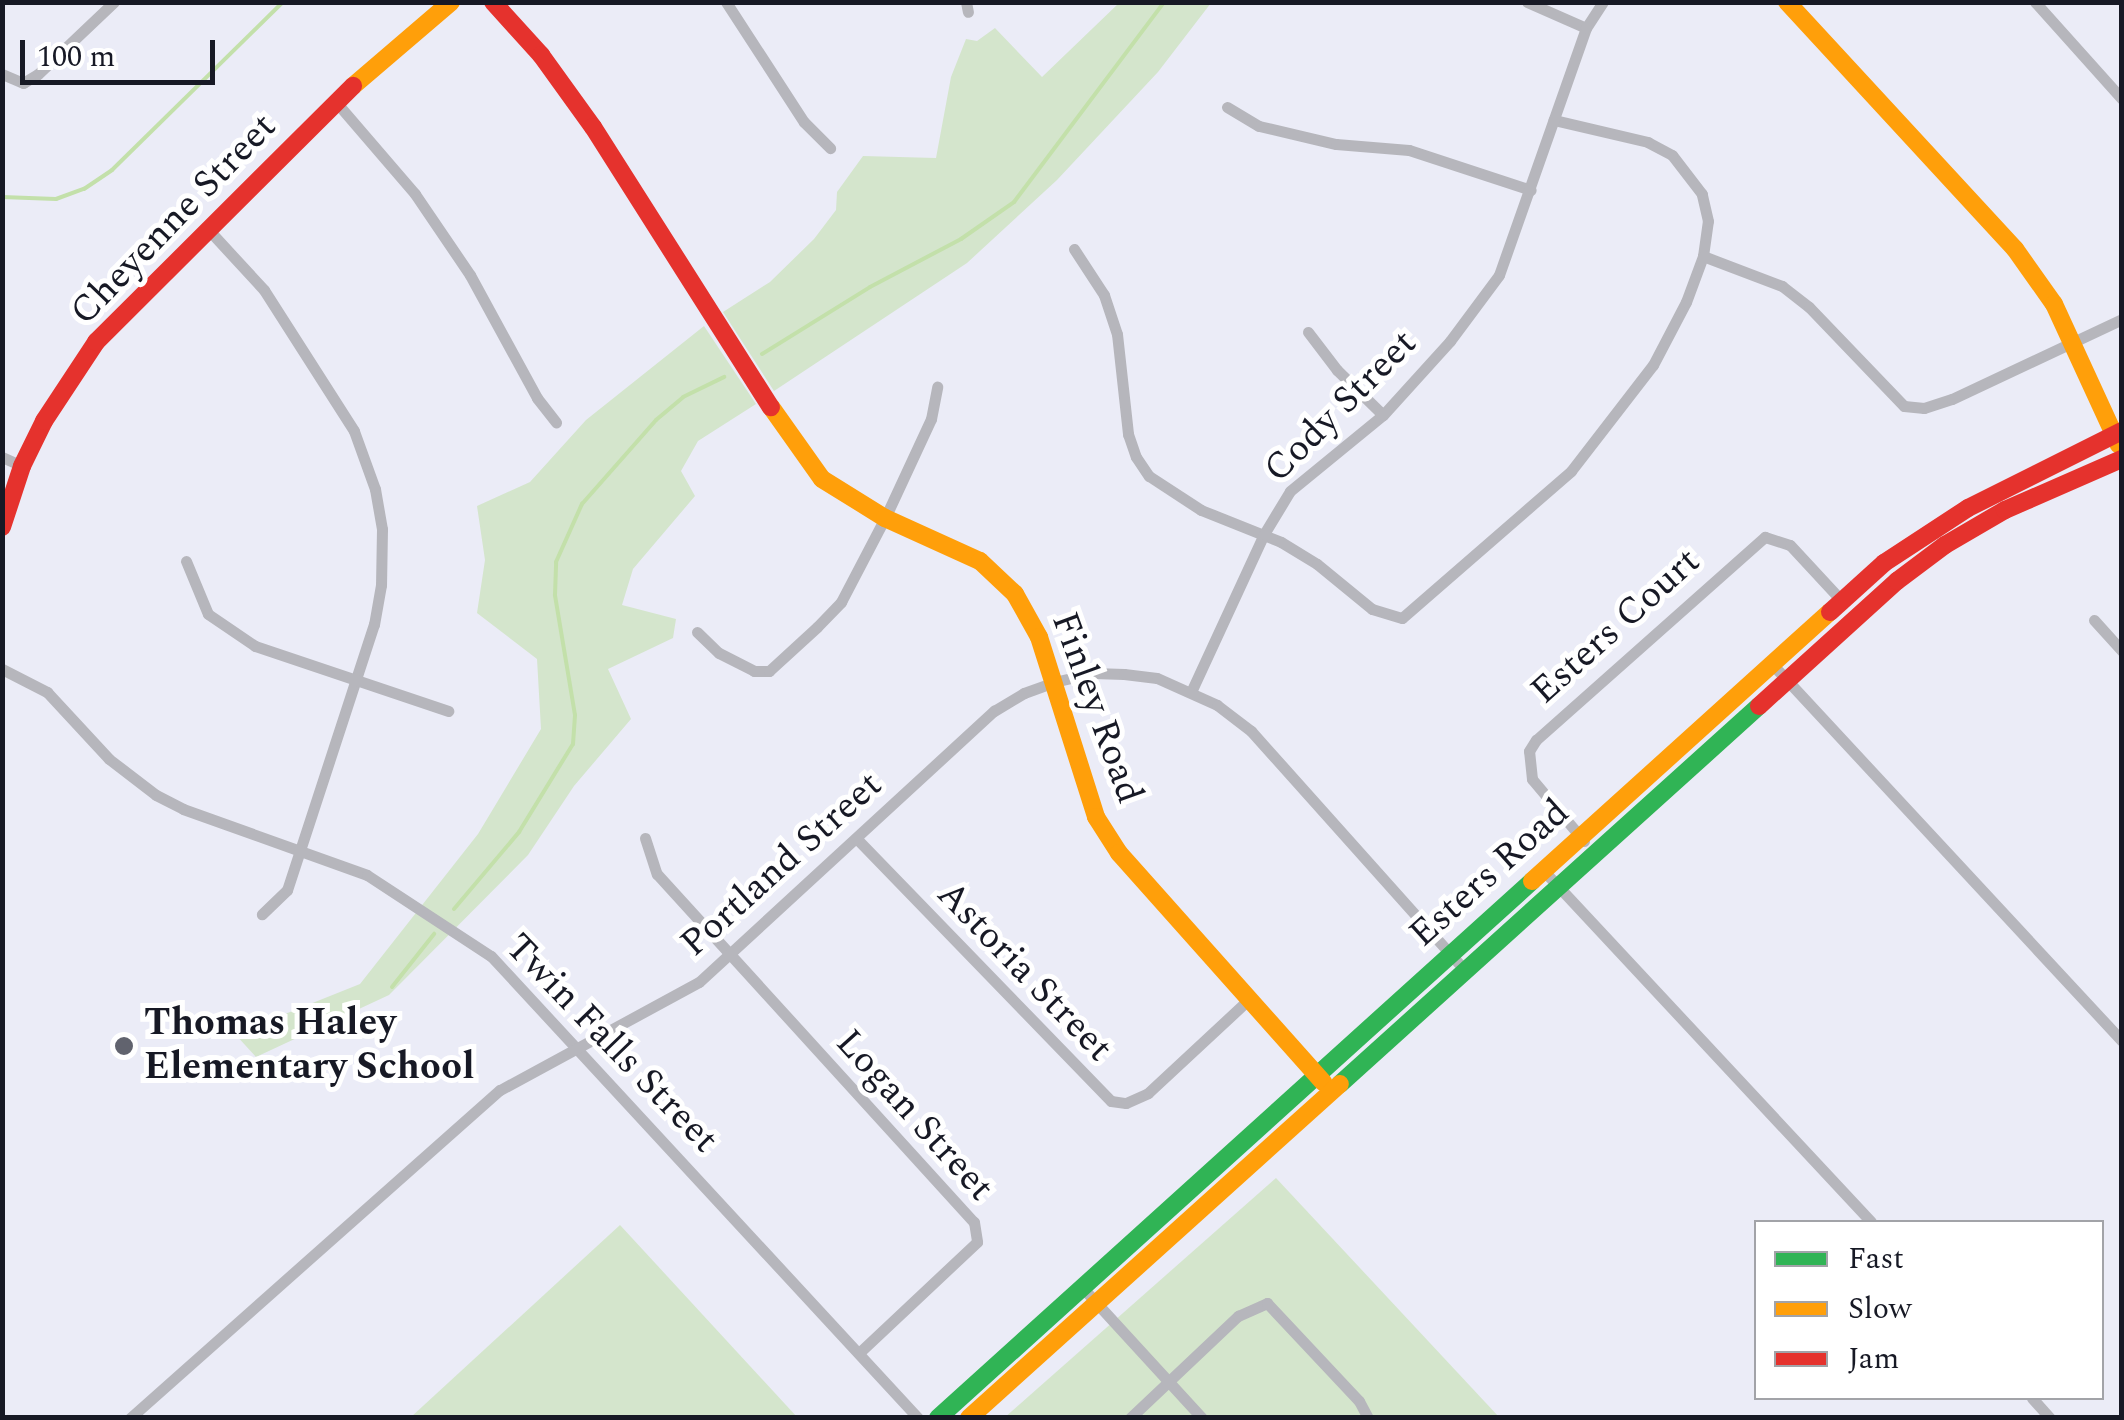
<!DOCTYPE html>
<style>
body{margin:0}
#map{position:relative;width:2124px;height:1420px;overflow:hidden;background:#ebecf7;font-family:Spectral,serif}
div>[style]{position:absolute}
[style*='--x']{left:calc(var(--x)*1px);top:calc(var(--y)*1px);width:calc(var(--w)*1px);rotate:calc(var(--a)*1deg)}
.green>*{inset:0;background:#d4e5cc}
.stream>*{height:4px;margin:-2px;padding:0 2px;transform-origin:2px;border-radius:2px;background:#c3e0aa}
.street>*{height:11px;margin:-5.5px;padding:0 5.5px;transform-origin:5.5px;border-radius:5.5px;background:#b6b6bc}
.fast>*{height:18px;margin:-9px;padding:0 9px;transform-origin:9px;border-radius:9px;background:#30b455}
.slow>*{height:18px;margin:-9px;padding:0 9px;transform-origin:9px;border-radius:9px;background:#ff9f0a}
.jam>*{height:18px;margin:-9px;padding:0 9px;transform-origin:9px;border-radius:9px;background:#e5322d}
.dots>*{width:28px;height:28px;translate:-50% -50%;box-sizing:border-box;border:5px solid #fff;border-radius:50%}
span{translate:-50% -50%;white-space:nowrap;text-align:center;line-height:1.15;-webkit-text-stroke:10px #fff;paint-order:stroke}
.street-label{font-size:38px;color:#171925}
.poi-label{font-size:38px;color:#171925;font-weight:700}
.left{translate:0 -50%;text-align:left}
.frame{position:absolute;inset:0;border:5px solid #171925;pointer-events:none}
.legend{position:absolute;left:1754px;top:1220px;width:350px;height:180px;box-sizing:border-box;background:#fff;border:2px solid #a2a3a8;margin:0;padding:12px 18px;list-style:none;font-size:30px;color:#171925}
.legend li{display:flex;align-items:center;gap:20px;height:50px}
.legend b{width:50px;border:2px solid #a2a3a8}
.scale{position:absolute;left:20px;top:40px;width:195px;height:45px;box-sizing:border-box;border:5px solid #171925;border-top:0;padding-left:12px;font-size:30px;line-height:35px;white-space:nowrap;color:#171925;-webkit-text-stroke:8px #fff;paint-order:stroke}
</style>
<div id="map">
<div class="green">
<div style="clip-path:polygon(1119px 3px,1211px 3px,1158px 72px,1057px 180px,967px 263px,774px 391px,723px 312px,770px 282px,814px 239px,836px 210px,837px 192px,863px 156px,936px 158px,951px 77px,966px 39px,977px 41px,995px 28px,1042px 77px)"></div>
<div style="clip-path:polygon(704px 326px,756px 404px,698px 441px,681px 471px,695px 496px,633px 569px,622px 605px,676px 619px,673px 638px,608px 669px,631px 719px,574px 786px,528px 855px,389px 995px,256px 1057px,235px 1034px,360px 984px,478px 834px,541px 729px,537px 659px,477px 613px,485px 560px,477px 506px,530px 482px,586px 420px)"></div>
<div style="clip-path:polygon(1276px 1178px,1499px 1417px,1004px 1418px)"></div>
<div style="clip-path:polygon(620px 1225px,797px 1417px,411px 1417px)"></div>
</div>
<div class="stream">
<div style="--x:2;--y:197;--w:54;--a:2.1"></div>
<div style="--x:56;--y:199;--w:30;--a:-20"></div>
<div style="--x:84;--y:189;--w:34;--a:-34"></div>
<div style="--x:112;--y:170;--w:240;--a:-44.5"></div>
<div style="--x:762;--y:354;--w:127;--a:-31.8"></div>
<div style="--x:870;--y:287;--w:103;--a:-27.8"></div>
<div style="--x:961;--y:239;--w:65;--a:-34.9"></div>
<div style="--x:1014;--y:202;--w:250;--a:-53.1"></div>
<div style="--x:454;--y:909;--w:101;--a:-49.8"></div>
<div style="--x:519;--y:832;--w:103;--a:-58.5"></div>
<div style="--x:573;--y:744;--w:29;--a:-86"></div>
<div style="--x:575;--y:715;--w:122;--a:-99.5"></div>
<div style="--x:555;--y:595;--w:33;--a:-88"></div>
<div style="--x:556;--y:562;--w:64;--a:-65.9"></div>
<div style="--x:582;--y:504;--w:112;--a:-48.6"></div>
<div style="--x:656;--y:420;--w:35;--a:-40"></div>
<div style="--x:683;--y:397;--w:46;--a:-26"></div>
<div style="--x:392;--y:987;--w:68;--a:-51.6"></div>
</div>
<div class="street">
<div style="--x:726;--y:2;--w:143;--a:57"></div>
<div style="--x:804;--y:122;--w:37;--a:45"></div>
<div style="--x:966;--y:2;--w:10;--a:79"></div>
<div style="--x:1527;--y:2;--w:64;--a:23.8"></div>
<div style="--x:2035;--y:2;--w:130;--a:48.1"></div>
<div style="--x:2;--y:74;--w:23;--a:23"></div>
<div style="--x:23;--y:83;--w:17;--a:-31"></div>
<div style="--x:38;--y:74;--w:105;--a:-43.5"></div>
<div style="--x:336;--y:102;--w:121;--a:49.3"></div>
<div style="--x:415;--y:194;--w:98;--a:55.8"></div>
<div style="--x:470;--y:275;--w:140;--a:61.4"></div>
<div style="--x:537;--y:398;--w:31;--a:52"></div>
<div style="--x:1227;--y:107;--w:37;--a:31"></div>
<div style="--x:1259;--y:126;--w:79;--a:13.2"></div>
<div style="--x:1336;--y:144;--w:73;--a:4.7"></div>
<div style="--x:1409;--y:150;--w:128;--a:18.2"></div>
<div style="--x:207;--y:228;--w:84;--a:47.4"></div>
<div style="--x:264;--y:290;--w:167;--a:57.4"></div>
<div style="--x:354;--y:431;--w:62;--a:70.1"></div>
<div style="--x:375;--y:489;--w:41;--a:80.1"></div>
<div style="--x:382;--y:529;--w:56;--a:91"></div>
<div style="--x:381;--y:585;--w:40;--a:100"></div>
<div style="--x:374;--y:624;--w:280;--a:108.1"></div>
<div style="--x:287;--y:890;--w:35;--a:136"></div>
<div style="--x:1074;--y:249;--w:55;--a:56.9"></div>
<div style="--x:1104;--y:295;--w:41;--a:71.6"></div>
<div style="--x:1117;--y:334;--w:101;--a:83.7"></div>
<div style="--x:1128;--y:434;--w:24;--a:71"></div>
<div style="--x:1136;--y:457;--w:23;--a:56"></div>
<div style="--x:1149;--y:476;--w:62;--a:33.2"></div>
<div style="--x:1201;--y:510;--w:86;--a:21.8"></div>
<div style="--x:1281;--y:542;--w:42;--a:31.4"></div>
<div style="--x:1317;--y:564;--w:71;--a:39.3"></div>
<div style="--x:1372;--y:609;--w:31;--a:17"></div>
<div style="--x:1402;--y:618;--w:224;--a:-41"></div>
<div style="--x:1571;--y:471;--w:134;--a:-52.3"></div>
<div style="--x:1653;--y:365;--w:71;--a:-62.4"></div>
<div style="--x:1686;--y:302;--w:49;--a:-69.7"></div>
<div style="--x:1703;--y:256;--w:35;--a:-82"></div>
<div style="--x:1708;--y:221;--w:28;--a:-103"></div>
<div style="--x:1702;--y:194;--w:49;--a:-127.6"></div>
<div style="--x:1672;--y:155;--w:27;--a:-152"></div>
<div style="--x:1648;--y:142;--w:97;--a:-166.8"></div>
<div style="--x:1703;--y:256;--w:85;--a:20.8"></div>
<div style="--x:1782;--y:286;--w:34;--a:38"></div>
<div style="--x:1809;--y:307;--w:137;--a:46.2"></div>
<div style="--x:1904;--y:406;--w:20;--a:6"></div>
<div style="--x:1924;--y:408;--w:29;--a:-18"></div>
<div style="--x:1952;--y:399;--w:188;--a:-25.2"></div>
<div style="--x:1308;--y:332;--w:48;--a:52.7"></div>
<div style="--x:1337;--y:370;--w:64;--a:44.4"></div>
<div style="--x:2;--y:457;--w:22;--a:24"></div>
<div style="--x:186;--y:561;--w:57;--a:67.5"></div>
<div style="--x:208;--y:614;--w:57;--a:34.2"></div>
<div style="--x:255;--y:646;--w:204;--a:18.6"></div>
<div style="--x:2094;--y:620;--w:42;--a:47.9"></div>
<div style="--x:697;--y:632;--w:30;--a:44"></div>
<div style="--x:719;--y:653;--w:39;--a:27"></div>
<div style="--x:754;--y:671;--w:15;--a:0"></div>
<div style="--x:769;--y:671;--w:65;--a:-42.5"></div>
<div style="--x:817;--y:627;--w:35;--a:-46"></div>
<div style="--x:841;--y:602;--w:95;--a:-62.4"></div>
<div style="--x:885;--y:518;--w:109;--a:-65.1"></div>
<div style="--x:931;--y:419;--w:33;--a:-79"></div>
<div style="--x:1772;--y:664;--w:514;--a:47.13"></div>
<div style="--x:2;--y:669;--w:51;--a:27.1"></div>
<div style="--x:47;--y:692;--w:91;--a:47.2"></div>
<div style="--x:109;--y:759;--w:59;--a:37.5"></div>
<div style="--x:156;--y:795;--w:30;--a:27"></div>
<div style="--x:183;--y:809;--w:195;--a:19.7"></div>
<div style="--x:367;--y:875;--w:148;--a:33.2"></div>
<div style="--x:491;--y:956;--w:629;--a:47.25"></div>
<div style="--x:1191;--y:692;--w:174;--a:-65.2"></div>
<div style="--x:1264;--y:534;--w:50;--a:-58.8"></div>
<div style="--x:1290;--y:491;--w:120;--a:-39.3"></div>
<div style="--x:1383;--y:415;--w:100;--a:-47.8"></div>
<div style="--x:1450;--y:341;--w:82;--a:-53.4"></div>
<div style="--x:1499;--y:275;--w:262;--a:-70.6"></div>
<div style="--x:1586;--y:28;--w:31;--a:-57"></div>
<div style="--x:645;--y:838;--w:38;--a:72"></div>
<div style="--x:657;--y:874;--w:471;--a:47.7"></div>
<div style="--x:974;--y:1222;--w:20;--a:81"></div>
<div style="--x:977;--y:1242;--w:162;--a:136.8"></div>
<div style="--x:857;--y:839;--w:365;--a:45.9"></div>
<div style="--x:1111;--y:1101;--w:15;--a:8"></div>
<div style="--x:1126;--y:1103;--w:24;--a:-24"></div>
<div style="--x:1148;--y:1093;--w:138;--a:-42.9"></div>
<div style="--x:1584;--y:841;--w:81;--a:-130"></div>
<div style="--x:1532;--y:779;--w:28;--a:-96"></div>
<div style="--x:1529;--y:751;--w:13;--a:-58"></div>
<div style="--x:1536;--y:740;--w:306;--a:-41.6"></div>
<div style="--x:1765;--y:537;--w:26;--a:18"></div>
<div style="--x:1790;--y:545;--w:75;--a:47.2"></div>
<div style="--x:1543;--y:870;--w:481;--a:47"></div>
<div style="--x:1081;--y:1286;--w:179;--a:47.5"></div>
<div style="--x:2032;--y:1398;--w:27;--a:48"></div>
<div style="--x:130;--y:1418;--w:494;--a:-41.6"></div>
<div style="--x:500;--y:1090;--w:226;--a:-28.5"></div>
<div style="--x:699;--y:982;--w:401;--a:-42.6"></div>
<div style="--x:994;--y:711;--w:35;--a:-31"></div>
<div style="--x:1024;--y:693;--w:32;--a:-20"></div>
<div style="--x:1054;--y:682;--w:40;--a:-13"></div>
<div style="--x:1093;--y:673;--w:31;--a:2"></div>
<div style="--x:1124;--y:674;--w:33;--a:7"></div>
<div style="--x:1157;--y:678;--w:66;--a:24.2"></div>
<div style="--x:1217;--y:705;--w:43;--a:37.4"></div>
<div style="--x:1251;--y:731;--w:319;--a:48.2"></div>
<div style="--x:1130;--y:1418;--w:149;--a:-43.4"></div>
<div style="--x:1238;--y:1316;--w:32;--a:-24"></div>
<div style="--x:1267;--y:1303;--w:134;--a:46.8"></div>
<div style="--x:1359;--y:1401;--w:19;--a:62"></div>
</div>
<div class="fast">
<div style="--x:1340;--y:1084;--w:564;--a:-42.06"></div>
<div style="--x:938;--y:1418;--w:801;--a:-42.11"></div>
</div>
<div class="slow">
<div style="--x:1787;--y:2;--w:336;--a:47.3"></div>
<div style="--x:2015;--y:249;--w:67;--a:54.7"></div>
<div style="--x:2054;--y:304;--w:155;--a:65.3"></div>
<div style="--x:353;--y:86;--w:129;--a:-40.6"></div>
<div style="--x:771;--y:407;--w:88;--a:54.7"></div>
<div style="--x:822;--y:479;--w:74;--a:31.8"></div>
<div style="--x:885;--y:518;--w:104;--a:24.4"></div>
<div style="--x:980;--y:561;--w:48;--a:43.3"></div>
<div style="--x:1015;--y:594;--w:49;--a:60.8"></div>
<div style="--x:1039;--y:637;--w:189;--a:72.4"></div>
<div style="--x:1096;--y:817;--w:43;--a:57.4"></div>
<div style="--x:1119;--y:853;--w:307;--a:48.3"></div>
<div style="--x:1532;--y:881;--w:401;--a:-42.1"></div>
<div style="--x:969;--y:1418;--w:499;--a:-42"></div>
</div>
<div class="jam">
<div style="--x:493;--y:2;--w:72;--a:47.8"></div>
<div style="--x:541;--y:55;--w:89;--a:54.2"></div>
<div style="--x:593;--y:127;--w:332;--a:57.6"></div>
<div style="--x:2;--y:527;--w:64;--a:-71.8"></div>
<div style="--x:22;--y:466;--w:50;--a:-63.9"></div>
<div style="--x:44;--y:421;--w:95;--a:-56.6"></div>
<div style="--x:96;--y:342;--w:363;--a:-44.9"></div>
<div style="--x:1830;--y:612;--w:73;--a:-42.2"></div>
<div style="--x:1884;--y:563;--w:100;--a:-33.2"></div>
<div style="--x:1968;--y:508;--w:172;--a:-26.6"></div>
<div style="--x:1759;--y:706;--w:186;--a:-42.2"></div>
<div style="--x:1897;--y:581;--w:60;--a:-36.9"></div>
<div style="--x:1945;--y:545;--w:69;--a:-30.3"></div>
<div style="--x:2005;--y:510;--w:128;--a:-23.6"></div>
</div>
<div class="dots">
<div style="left:124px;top:1046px;background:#61636e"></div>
</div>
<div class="street-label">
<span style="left:174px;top:220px;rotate:-46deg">Cheyenne Street</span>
<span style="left:1341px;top:407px;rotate:-45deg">Cody Street</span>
<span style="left:1616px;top:627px;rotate:-42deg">Esters Court</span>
<span style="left:1096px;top:708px;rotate:70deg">Finley Road</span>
<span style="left:782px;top:865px;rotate:-42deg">Portland Street</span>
<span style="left:1490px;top:874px;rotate:-42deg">Esters Road</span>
<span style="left:1024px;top:972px;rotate:46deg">Astoria Street</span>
<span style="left:611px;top:1044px;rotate:46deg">Twin Falls Street</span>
<span style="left:914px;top:1116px;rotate:48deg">Logan Street</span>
</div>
<div class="poi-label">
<span class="left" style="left:144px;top:1046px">Thomas Haley<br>Elementary School</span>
</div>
<div class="frame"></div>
<ul class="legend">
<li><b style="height:12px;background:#30b455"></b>Fast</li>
<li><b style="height:12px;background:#ff9f0a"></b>Slow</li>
<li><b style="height:12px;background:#e5322d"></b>Jam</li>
</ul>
<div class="scale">100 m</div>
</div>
